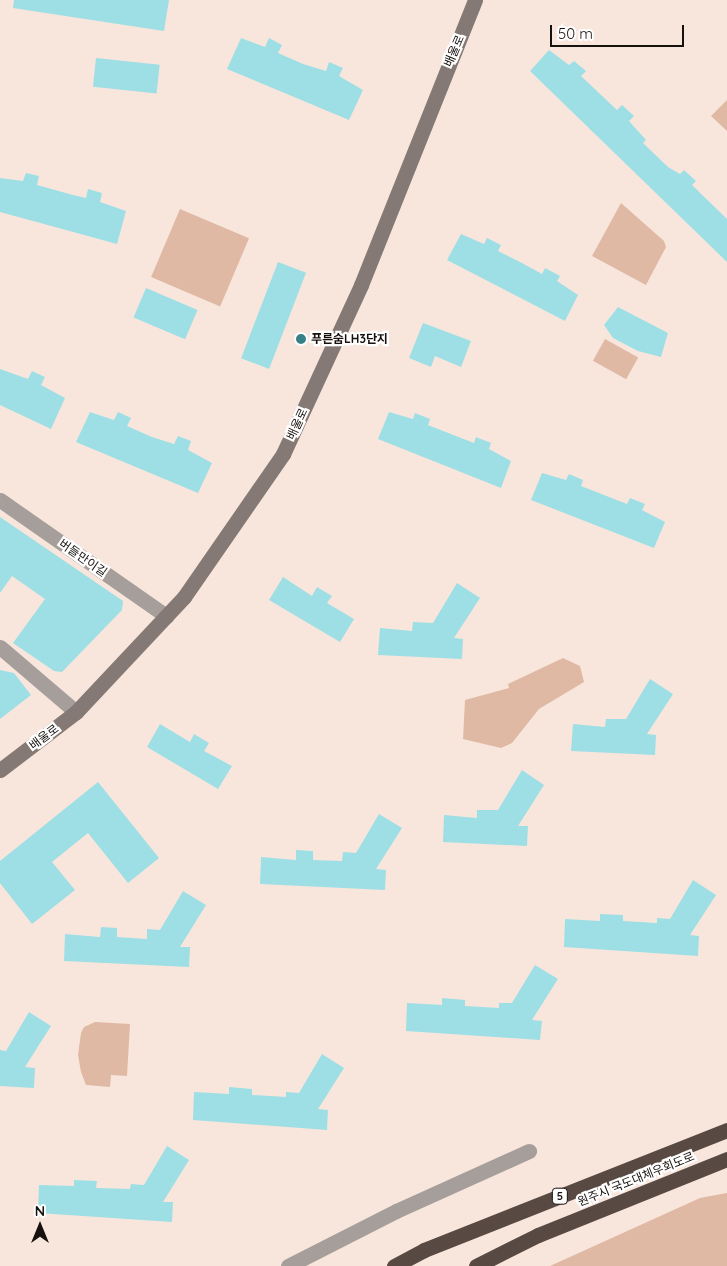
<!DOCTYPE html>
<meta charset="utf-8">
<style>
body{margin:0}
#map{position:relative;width:727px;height:1266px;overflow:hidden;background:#f8e6dd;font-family:Quicksand,"Noto Sans KR",sans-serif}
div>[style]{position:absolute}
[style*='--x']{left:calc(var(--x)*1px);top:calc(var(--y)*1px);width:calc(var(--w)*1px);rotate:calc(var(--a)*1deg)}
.green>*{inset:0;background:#dfb9a4;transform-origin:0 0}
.building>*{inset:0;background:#9ddfe5;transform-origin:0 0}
.street>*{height:15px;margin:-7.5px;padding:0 7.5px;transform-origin:7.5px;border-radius:7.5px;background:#a69e9a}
.secondary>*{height:15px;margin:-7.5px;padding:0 7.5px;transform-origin:7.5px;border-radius:7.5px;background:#847974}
.highway>*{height:15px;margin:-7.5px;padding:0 7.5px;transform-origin:7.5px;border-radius:7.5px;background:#584a42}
.dots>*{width:14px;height:14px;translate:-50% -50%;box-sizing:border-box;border:2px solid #fff;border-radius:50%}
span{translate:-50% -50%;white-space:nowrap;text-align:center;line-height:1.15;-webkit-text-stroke:4.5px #fff;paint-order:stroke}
.shield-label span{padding:1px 4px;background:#fff;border:1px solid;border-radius:4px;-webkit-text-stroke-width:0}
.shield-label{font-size:11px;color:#17110e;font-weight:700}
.street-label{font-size:12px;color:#17110e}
.poi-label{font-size:12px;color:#17110e;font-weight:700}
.left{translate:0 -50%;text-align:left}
.north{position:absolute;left:15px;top:1201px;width:50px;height:50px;-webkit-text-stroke:4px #fff;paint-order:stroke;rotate:0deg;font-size:14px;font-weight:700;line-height:20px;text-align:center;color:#17110e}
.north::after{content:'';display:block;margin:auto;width:18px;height:22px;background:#17110e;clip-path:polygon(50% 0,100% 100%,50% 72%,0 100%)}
.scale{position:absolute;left:550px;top:25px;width:134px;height:22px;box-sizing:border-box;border:2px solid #17110e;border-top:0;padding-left:6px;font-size:15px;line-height:18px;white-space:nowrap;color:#17110e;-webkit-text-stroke:4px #fff;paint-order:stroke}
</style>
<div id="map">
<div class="green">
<div style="clip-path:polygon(727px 100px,727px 131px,711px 116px)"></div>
<div style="clip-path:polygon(621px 203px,664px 241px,666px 247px,646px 285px,592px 256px)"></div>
<div style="left:180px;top:209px;width:75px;height:74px;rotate:23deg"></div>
<div style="left:605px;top:339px;width:38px;height:25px;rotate:29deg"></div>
<div style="clip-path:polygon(563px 658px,580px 666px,584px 682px,539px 709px,512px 743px,501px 748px,463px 739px,465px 700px,509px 688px,508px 684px)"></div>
<div style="clip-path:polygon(95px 1022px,130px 1024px,127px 1076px,111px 1075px,110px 1087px,86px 1085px,81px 1072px,78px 1055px,81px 1033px,84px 1027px)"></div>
<div style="clip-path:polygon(727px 1193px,727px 1266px,550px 1266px,700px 1198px)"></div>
</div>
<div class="building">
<div style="clip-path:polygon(14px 0,169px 0,164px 31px,13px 8px)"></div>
<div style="clip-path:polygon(241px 38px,265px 47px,269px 38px,282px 45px,278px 53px,303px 64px,326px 71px,329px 62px,343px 68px,339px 76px,363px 90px,349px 120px,227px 69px)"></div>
<div style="clip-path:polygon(549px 50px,569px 65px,574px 61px,586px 71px,581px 76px,617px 110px,622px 105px,634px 116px,629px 121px,646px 140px,643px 143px,668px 167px,680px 174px,684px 170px,696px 181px,692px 185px,727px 219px,727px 262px,530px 71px)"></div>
<div style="left:96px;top:58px;width:64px;height:29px;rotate:6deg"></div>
<div style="clip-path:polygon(26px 173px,39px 176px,37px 185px,73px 195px,86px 198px,88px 189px,102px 193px,100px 202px,126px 211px,117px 244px,0 212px,0 178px,23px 181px)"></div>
<div style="clip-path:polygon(461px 234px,484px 244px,487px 238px,501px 245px,498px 251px,520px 262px,542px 274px,545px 268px,560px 276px,557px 281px,578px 295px,565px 321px,447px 260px)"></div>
<div style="left:278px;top:262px;width:30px;height:103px;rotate:21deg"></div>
<div style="left:146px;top:288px;width:56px;height:32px;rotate:23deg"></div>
<div style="clip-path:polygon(618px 307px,668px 333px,661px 357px,638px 351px,613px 338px,604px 325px)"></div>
<div style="clip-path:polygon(423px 323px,471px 341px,461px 367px,435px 356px,431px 367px,409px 358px)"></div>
<div style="clip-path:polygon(0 369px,28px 379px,32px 371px,45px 377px,41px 385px,65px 398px,51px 429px,0 405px)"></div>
<div style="clip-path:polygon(90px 412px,114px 420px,118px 412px,131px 418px,127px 426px,152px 437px,174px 444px,178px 436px,191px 441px,188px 450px,212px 463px,198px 493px,76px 442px)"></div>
<div style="clip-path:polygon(389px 412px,413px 419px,415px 413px,430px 419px,428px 425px,461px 438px,474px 443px,476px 437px,491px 443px,489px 449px,511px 461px,501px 488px,378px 439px)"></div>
<div style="clip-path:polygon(542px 473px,566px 480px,569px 474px,583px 480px,581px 486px,627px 504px,630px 498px,645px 504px,642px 510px,665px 522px,654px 548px,531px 500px)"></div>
<div style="clip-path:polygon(0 517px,123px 601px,122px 610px,62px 672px,54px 671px,13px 643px,45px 599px,12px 576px,0 593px)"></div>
<div style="clip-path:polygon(283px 577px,312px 596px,317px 587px,332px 596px,327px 603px,354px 619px,340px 642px,269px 600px)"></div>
<div style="clip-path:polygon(457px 583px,480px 598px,454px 638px,463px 639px,462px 659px,378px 655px,380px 628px,412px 631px,413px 622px,433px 623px)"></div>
<div style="clip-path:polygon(0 670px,14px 673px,31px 695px,0 719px)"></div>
<div style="clip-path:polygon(650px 679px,673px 694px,647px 734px,656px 735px,655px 755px,571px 751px,573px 724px,605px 727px,606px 719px,626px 719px)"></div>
<div style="clip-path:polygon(160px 724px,190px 742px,194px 734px,209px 743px,204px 751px,232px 766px,218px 789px,147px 747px)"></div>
<div style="clip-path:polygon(522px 770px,544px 785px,518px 826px,528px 826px,527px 846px,443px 842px,444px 815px,477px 818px,477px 810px,498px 810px)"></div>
<div style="clip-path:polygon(98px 782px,159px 858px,128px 883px,88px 833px,52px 862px,75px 890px,32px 924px,0 883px,0 861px)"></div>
<div style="clip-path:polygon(379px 814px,402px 828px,376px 869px,386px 870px,385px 890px,260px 884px,261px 857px,296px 860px,296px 850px,313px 851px,313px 860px,342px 861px,343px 852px,356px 853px)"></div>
<div style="clip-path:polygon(693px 880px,716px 895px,690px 935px,699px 936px,698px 956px,564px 947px,565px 919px,600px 921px,600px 914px,623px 915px,623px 921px,657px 923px,657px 918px,670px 919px)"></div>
<div style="clip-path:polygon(183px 891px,206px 905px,180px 947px,190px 947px,189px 967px,64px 961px,65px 934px,100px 937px,101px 927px,117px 928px,117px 937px,147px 939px,147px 929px,160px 930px)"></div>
<div style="clip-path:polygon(535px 965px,558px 979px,532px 1020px,542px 1021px,540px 1040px,406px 1031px,407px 1003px,442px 1005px,442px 998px,465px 1000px,465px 1006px,499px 1008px,499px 1003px,512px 1003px)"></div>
<div style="clip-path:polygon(29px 1012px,51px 1026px,25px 1067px,35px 1068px,34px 1088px,0 1086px,0 1050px,6px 1051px)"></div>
<div style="clip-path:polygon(322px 1054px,344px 1068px,318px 1109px,328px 1110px,327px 1130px,193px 1120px,194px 1092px,229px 1094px,229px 1087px,252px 1089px,252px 1095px,286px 1097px,286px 1092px,299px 1093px)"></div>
<div style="clip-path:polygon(167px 1146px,189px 1160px,163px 1202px,173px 1202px,172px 1222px,38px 1213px,39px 1185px,74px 1186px,74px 1180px,97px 1181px,96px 1188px,130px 1189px,131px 1184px,144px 1185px)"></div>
</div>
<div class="street">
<div style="--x:0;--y:500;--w:203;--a:34.9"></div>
<div style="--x:0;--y:647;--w:100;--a:40.5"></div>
<div style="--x:288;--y:1266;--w:121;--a:-27"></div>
<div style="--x:396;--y:1211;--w:146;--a:-24.3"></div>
</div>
<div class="secondary">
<div style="--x:0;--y:770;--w:96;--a:-37.3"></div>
<div style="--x:76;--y:712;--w:158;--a:-46.8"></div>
<div style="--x:184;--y:597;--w:174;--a:-55.3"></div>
<div style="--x:283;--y:454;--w:186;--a:-65.2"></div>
<div style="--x:361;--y:285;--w:307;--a:-68.2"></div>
</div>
<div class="highway">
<div style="--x:394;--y:1266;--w:34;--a:-28"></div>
<div style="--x:424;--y:1250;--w:326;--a:-21.6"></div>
<div style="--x:476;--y:1266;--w:69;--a:-26.6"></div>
<div style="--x:538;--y:1235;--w:204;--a:-21.9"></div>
</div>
<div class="dots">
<div style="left:301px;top:339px;background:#388087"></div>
</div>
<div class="shield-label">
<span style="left:560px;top:1196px">5</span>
</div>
<div class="street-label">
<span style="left:454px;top:51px;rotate:-67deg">배울로</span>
<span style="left:297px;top:424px;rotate:-65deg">배울로</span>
<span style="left:83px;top:558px;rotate:35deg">버들만이길</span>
<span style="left:44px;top:737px;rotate:-37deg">배울로</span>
<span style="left:636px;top:1179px;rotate:-22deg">원주시 국도대체우회도로</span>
</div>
<div class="poi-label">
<span class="left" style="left:311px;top:339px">푸른숨LH3단지</span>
</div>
<div class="north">N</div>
<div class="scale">50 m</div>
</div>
